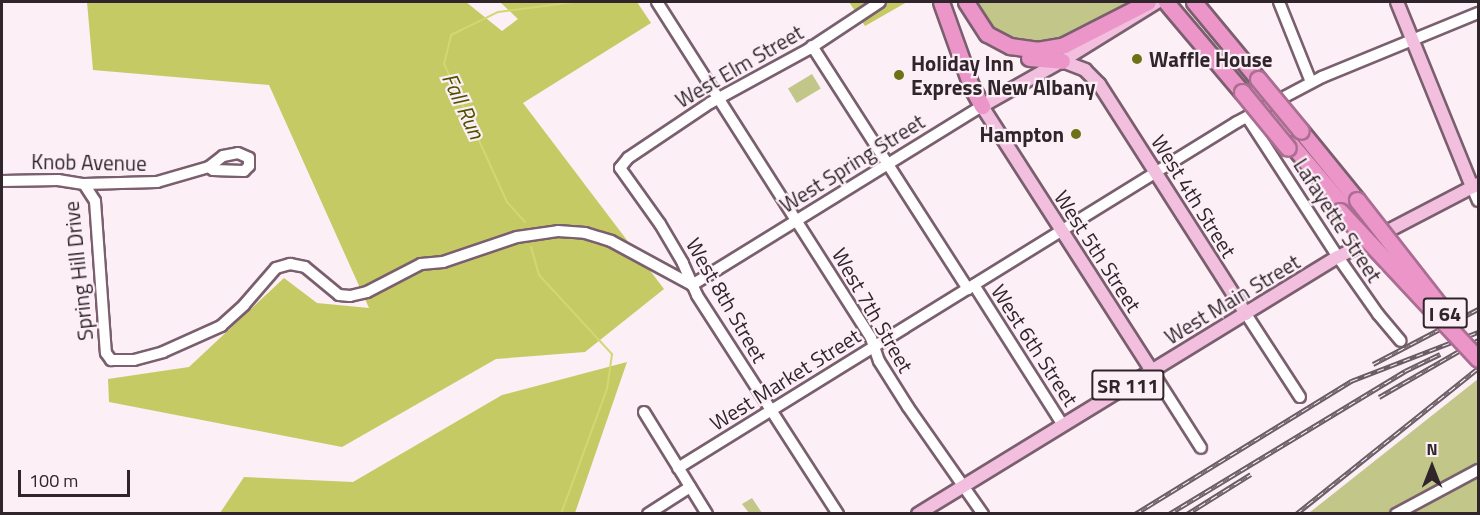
<!DOCTYPE html>
<style>
body{margin:0}
#map{position:relative;width:1480px;height:515px;overflow:hidden;background:#fceff6;font-family:"Titillium Web",sans-serif}
div>[style]{position:absolute}
[style*='--x']{left:calc(var(--x)*1px);top:calc(var(--y)*1px);width:calc(var(--w)*1px);rotate:calc(var(--a)*1deg)}
.green>*{inset:0;background:#c2c689;transform-origin:0 0}
.forest>*{inset:0;background:#c6ca64}
.stream>*{height:2px;margin:-1px;padding:0 1px;transform-origin:1px;border-radius:1px;background:#d2d771}
.roads{filter:drop-shadow(2px 0 #7a5f6e) drop-shadow(-2px 0 #7a5f6e) drop-shadow(0 2px #7a5f6e) drop-shadow(0 -2px #7a5f6e)}
.minor>*{height:10px;margin:-5px;padding:0 5px;transform-origin:5px;border-radius:5px;background:#fff}
.major>*{height:12px;margin:-6px;padding:0 6px;transform-origin:6px;border-radius:6px;background:#f3bfdf}
.highway>*{height:15px;margin:-7.5px;padding:0 7.5px;transform-origin:7.5px;border-radius:7.5px;background:#eb95c9}
.rail>*{height:4.5px;margin-top:-2.25px;transform-origin:0;background:repeating-linear-gradient(90deg,#fceff6 0 7px,#6a5e64 0 14px);box-sizing:border-box;border-block:2px solid #6a5e64}
.bridges{filter:drop-shadow(2px 0 #aa6e92) drop-shadow(-2px 0 #aa6e92) drop-shadow(0 2px #aa6e92) drop-shadow(0 -2px #aa6e92)}
.highway-bridge>*{height:15px;margin:-7.5px;padding:0 7.5px;transform-origin:7.5px;border-radius:7.5px;background:#eb95c9}
.dots>*{width:16px;height:16px;translate:-50% -50%;box-sizing:border-box;border:3px solid #fceff6;border-radius:50%}
span{translate:-50% -50%;white-space:nowrap;text-align:center;line-height:1.15;-webkit-text-stroke:4.5px #fceff6;paint-order:stroke}
.shield-label span{padding:2px 4px;background:#fceff6;border:2px solid;border-radius:4px;-webkit-text-stroke-width:0}
.shield-label{font-size:20px;color:#30252b;font-weight:700}
.poi-label{font-size:21px;color:#30252b;font-weight:700}
.left{translate:0 -50%;text-align:left}
.right{translate:-100% -50%;text-align:right}
.street-label{font-size:21px;color:#30252b}
.water-label{font-size:22px;color:#4f5100;font-style:italic}
.frame{position:absolute;inset:0;border:3px solid #30252b;pointer-events:none}
.north{position:absolute;left:1402px;top:437px;width:60px;height:60px;-webkit-text-stroke:4px #fceff6;paint-order:stroke;rotate:0deg;font-size:16px;font-weight:700;line-height:24px;text-align:center;color:#30252b}
.north::after{content:'';display:block;margin:auto;width:21px;height:27px;background:#30252b;clip-path:polygon(50% 0,100% 100%,50% 72%,0 100%)}
.scale{position:absolute;left:18px;top:470px;width:112px;height:27px;box-sizing:border-box;border:3px solid #30252b;border-top:0;padding-left:8px;font-size:18px;line-height:21px;white-space:nowrap;color:#30252b;-webkit-text-stroke:4px #fceff6;paint-order:stroke}
</style>
<div id="map">
<div class="green">
<div style="clip-path:polygon(972px 2px,1132px 2px,1054px 43px,1023px 44px,996px 33px,984px 22px)"></div>
<div style="left:812px;top:74px;width:17px;height:28px;rotate:59deg"></div>
<div style="clip-path:polygon(1478px 379px,1478px 513px,1309px 513px)"></div>
<div style="clip-path:polygon(752px 498px,762px 513px,749px 513px,742px 504px)"></div>
</div>
<div class="forest">
<div style="clip-path:polygon(87px 2px,466px 2px,502px 31px,518px 19px,500px 2px,637px 2px,651px 23px,523px 103px,664px 289px,585px 352px,496px 359px,342px 447px,109px 402px,108px 379px,189px 367px,284px 278px,317px 303px,369px 308px,269px 85px,93px 70px)"></div>
<div style="clip-path:polygon(849px 2px,907px 2px,865px 26px)"></div>
<div style="clip-path:polygon(627px 362px,575px 513px,220px 513px,244px 477px,353px 482px,502px 395px)"></div>
</div>
<div class="stream">
<div style="--x:525;--y:222;--w:27;--a:-132"></div>
<div style="--x:507;--y:202;--w:152;--a:-114.5"></div>
<div style="--x:444;--y:64;--w:30;--a:-76"></div>
<div style="--x:451;--y:35;--w:52;--a:-26.1"></div>
<div style="--x:498;--y:12;--w:77;--a:-7.5"></div>
<div style="--x:531;--y:247;--w:29;--a:74"></div>
<div style="--x:539;--y:275;--w:108;--a:47.3"></div>
<div style="--x:612;--y:354;--w:35;--a:98"></div>
<div style="--x:607;--y:389;--w:133;--a:110.2"></div>
</div>
<div class="roads">
<div class="minor">
<div style="--x:657;--y:2;--w:398;--a:57.5"></div>
<div style="--x:871;--y:338;--w:24;--a:71"></div>
<div style="--x:879;--y:361;--w:54;--a:57.8"></div>
<div style="--x:908;--y:407;--w:131;--a:55"></div>
<div style="--x:1279;--y:2;--w:86;--a:68.2"></div>
<div style="--x:812;--y:46;--w:289;--a:57.3"></div>
<div style="--x:1247;--y:117;--w:167;--a:57"></div>
<div style="--x:1338;--y:257;--w:70;--a:54.9"></div>
<div style="--x:1378;--y:314;--w:35;--a:50"></div>
<div style="--x:2;--y:181;--w:56;--a:-1"></div>
<div style="--x:58;--y:180;--w:26;--a:9"></div>
<div style="--x:84;--y:184;--w:73;--a:-1.6"></div>
<div style="--x:157;--y:182;--w:54;--a:-16.1"></div>
<div style="--x:209;--y:167;--w:18;--a:-38"></div>
<div style="--x:223;--y:156;--w:15;--a:-11"></div>
<div style="--x:238;--y:153;--w:12;--a:24"></div>
<div style="--x:249;--y:158;--w:8;--a:90"></div>
<div style="--x:249;--y:166;--w:7;--a:135"></div>
<div style="--x:244;--y:171;--w:31;--a:-178"></div>
<div style="--x:213;--y:170;--w:5;--a:-143"></div>
<div style="--x:84;--y:184;--w:20;--a:57"></div>
<div style="--x:95;--y:201;--w:152;--a:85.9"></div>
<div style="--x:106;--y:353;--w:9;--a:54"></div>
<div style="--x:111;--y:360;--w:23;--a:0"></div>
<div style="--x:134;--y:360;--w:30;--a:-15"></div>
<div style="--x:163;--y:352;--w:64;--a:-24.1"></div>
<div style="--x:221;--y:326;--w:31;--a:-42"></div>
<div style="--x:244;--y:305;--w:49;--a:-49.1"></div>
<div style="--x:276;--y:268;--w:15;--a:-16"></div>
<div style="--x:290;--y:264;--w:15;--a:11"></div>
<div style="--x:305;--y:267;--w:44;--a:39.5"></div>
<div style="--x:339;--y:295;--w:11;--a:5"></div>
<div style="--x:350;--y:296;--w:17;--a:-13"></div>
<div style="--x:367;--y:292;--w:61;--a:-27.4"></div>
<div style="--x:421;--y:264;--w:22;--a:-5"></div>
<div style="--x:443;--y:262;--w:78;--a:-18.7"></div>
<div style="--x:517;--y:237;--w:41;--a:-8.3"></div>
<div style="--x:558;--y:231;--w:27;--a:4"></div>
<div style="--x:585;--y:233;--w:27;--a:17"></div>
<div style="--x:611;--y:241;--w:92;--a:28.5"></div>
<div style="--x:692;--y:285;--w:341;--a:-31.7"></div>
<div style="--x:1472;--y:187;--w:15;--a:67"></div>
<div style="--x:974;--y:285;--w:166;--a:57.6"></div>
<div style="--x:1246;--y:314;--w:99;--a:57"></div>
<div style="--x:1152;--y:371;--w:91;--a:57.5"></div>
<div style="--x:644;--y:412;--w:120;--a:58.3"></div>
<div style="--x:678;--y:468;--w:657;--a:-31.76"></div>
<div style="--x:1237;--y:122;--w:96;--a:-27.9"></div>
<div style="--x:1322;--y:77;--w:169;--a:-22.3"></div>
<div style="--x:648;--y:514;--w:50;--a:-32.7"></div>
<div style="--x:838;--y:514;--w:260;--a:-122.8"></div>
<div style="--x:697;--y:295;--w:35;--a:-114"></div>
<div style="--x:683;--y:263;--w:45;--a:-120.5"></div>
<div style="--x:660;--y:224;--w:69;--a:-125.5"></div>
<div style="--x:620;--y:168;--w:13;--a:-51"></div>
<div style="--x:628;--y:158;--w:99;--a:-33.9"></div>
<div style="--x:710;--y:103;--w:113;--a:-28.6"></div>
<div style="--x:809;--y:49;--w:85;--a:-33.5"></div>
<div style="--x:1396;--y:514;--w:93;--a:-28.2"></div>
</div>
<div class="major">
<div style="--x:1397;--y:2;--w:200;--a:67.9"></div>
<div style="--x:1062;--y:61;--w:25;--a:21"></div>
<div style="--x:1085;--y:70;--w:20;--a:45"></div>
<div style="--x:1099;--y:84;--w:273;--a:57.4"></div>
<div style="--x:1152;--y:371;--w:315;--a:-122.7"></div>
<div style="--x:982;--y:106;--w:92;--a:-29.4"></div>
<div style="--x:1062;--y:61;--w:112;--a:-31.8"></div>
<div style="--x:918;--y:514;--w:492;--a:-31.5"></div>
<div style="--x:1338;--y:257;--w:158;--a:-27.5"></div>
</div>
<div class="highway">
<div style="--x:941;--y:2;--w:89;--a:70.3"></div>
<div style="--x:971;--y:86;--w:23;--a:61"></div>
<div style="--x:966;--y:2;--w:38;--a:57"></div>
<div style="--x:987;--y:34;--w:26;--a:28"></div>
<div style="--x:1010;--y:46;--w:27;--a:8"></div>
<div style="--x:1037;--y:50;--w:27;--a:-10"></div>
<div style="--x:1064;--y:45;--w:94;--a:-27.1"></div>
<div style="--x:1166;--y:2;--w:118;--a:49.8"></div>
<div style="--x:1194;--y:2;--w:100;--a:50.3"></div>
<div style="--x:1029;--y:58;--w:33;--a:5"></div>
<div style="--x:1301;--y:131;--w:89;--a:50.9"></div>
<div style="--x:1291;--y:144;--w:82;--a:49.9"></div>
</div>
</div>
<div class="rail">
<div style="--x:1373;--y:364;--w:119;--a:-27.6"></div>
<div style="--x:1379;--y:397;--w:114;--a:-29.9"></div>
<div style="--x:1135;--y:514;--w:254;--a:-31.6"></div>
<div style="--x:1351;--y:381;--w:136;--a:-21.1"></div>
<div style="--x:1169;--y:514;--w:276;--a:-31.2"></div>
<div style="--x:1405;--y:371;--w:39;--a:-26"></div>
<div style="--x:1187;--y:514;--w:75;--a:-32"></div>
<div style="--x:1296;--y:514;--w:233;--a:-38.7"></div>
</div>
<div class="bridges">
<div class="highway-bridge">
<div style="--x:1258;--y:79;--w:67;--a:50.4"></div>
<div style="--x:1242;--y:92;--w:72;--a:50.6"></div>
<div style="--x:1357;--y:200;--w:136;--a:51.9"></div>
<div style="--x:1340;--y:211;--w:202;--a:47"></div>
</div>
</div>
<div class="dots">
<div style="left:1137px;top:59px;background:#6f7116"></div>
<div style="left:899px;top:75px;background:#6f7116"></div>
<div style="left:1076px;top:134px;background:#6f7116"></div>
</div>
<div class="shield-label">
<span style="left:1445px;top:313px">I 64</span>
<span style="left:1128px;top:385px">SR 111</span>
</div>
<div class="poi-label">
<span class="left" style="left:1149px;top:59px">Waffle House</span>
<span class="left" style="left:911px;top:75px">Holiday Inn<br>Express New Albany</span>
<span class="right" style="left:1064px;top:134px">Hampton</span>
</div>
<div class="street-label">
<span style="left:739px;top:66px;rotate:-30deg">West Elm Street</span>
<span style="left:89px;top:162px;rotate:1deg">Knob Avenue</span>
<span style="left:852px;top:163px;rotate:-32deg">West Spring Street</span>
<span style="left:1194px;top:196px;rotate:58deg">West 4th Street</span>
<span style="left:1338px;top:220px;rotate:57deg">Lafayette Street</span>
<span style="left:1098px;top:251px;rotate:57deg">West 5th Street</span>
<span style="left:78px;top:271px;rotate:-96deg">Spring Hill Drive</span>
<span style="left:1232px;top:299px;rotate:-31deg">West Main Street</span>
<span style="left:727px;top:300px;rotate:60deg">West 8th Street</span>
<span style="left:873px;top:310px;rotate:60deg">West 7th Street</span>
<span style="left:1035px;top:345px;rotate:57deg">West 6th Street</span>
<span style="left:785px;top:379px;rotate:-32deg">West Market Street</span>
</div>
<div class="water-label">
<span style="left:463px;top:106px;rotate:65deg">Fall Run</span>
</div>
<div class="frame"></div>
<div class="north">N</div>
<div class="scale">100 m</div>
</div>
